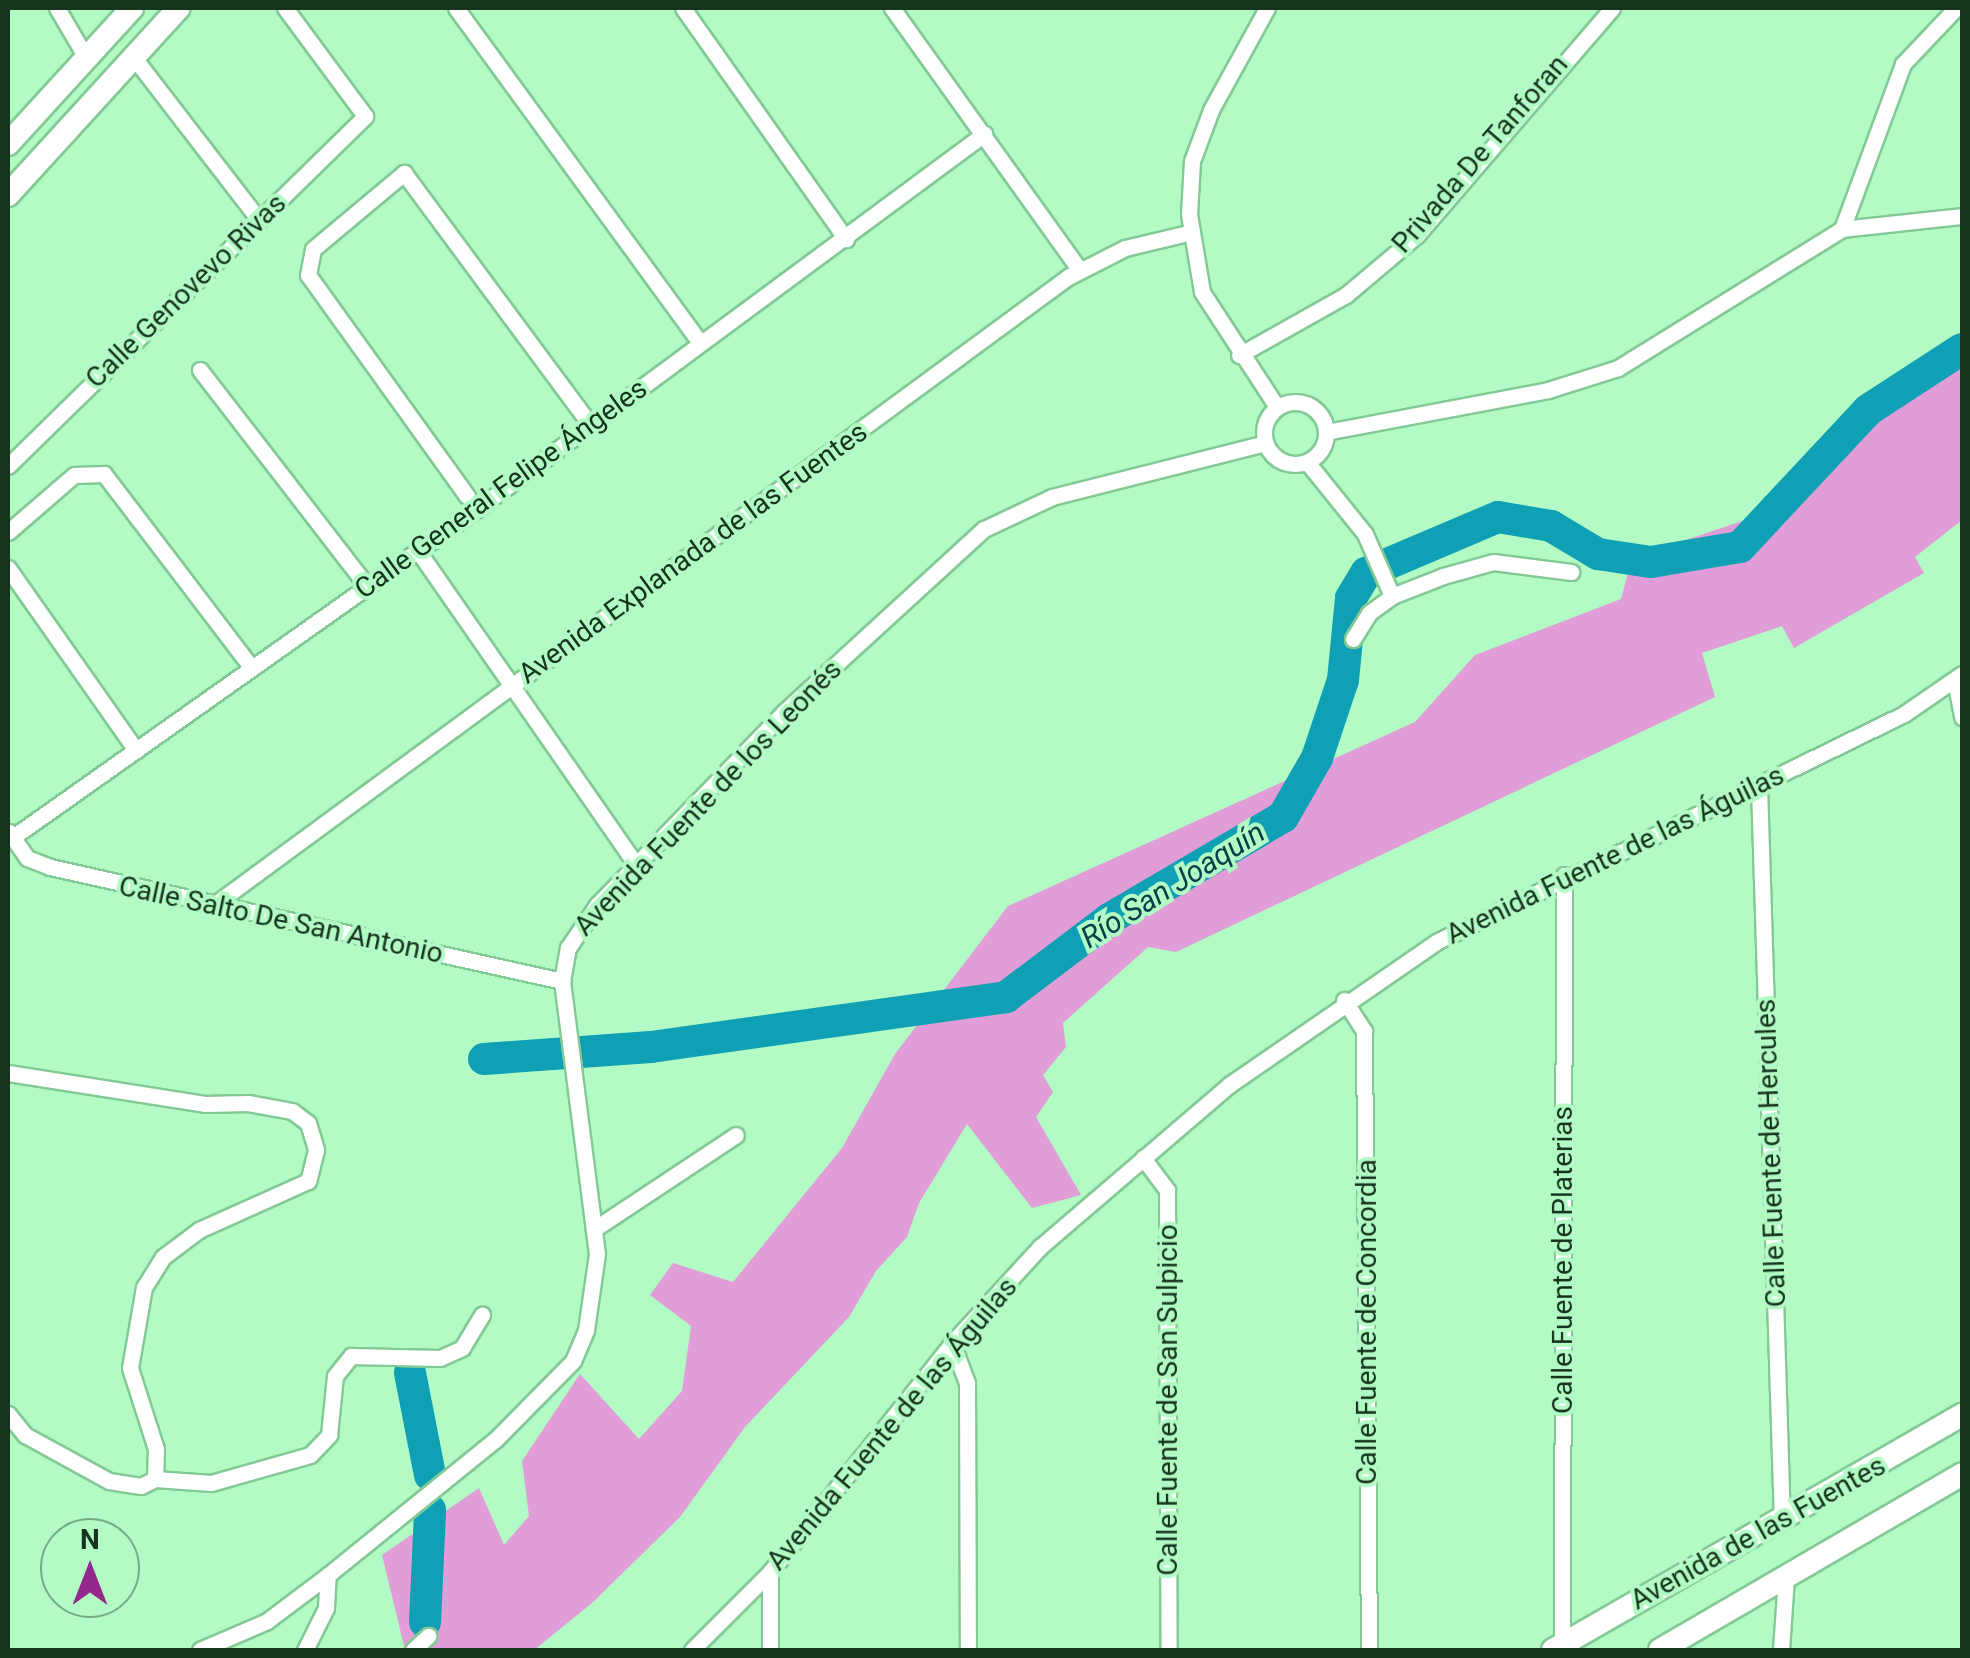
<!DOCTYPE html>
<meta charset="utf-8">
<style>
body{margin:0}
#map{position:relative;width:1970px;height:1658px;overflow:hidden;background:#b3fbc4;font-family:Roboto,sans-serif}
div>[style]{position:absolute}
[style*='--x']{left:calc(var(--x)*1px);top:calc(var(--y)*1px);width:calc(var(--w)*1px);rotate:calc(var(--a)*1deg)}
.forest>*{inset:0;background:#e09dd7}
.river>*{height:32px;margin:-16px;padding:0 16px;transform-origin:16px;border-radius:16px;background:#0fa0b5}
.roads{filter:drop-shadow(2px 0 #83c995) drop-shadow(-2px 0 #83c995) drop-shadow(0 2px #83c995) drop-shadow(0 -2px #83c995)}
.street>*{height:15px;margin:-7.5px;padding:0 7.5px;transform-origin:7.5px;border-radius:7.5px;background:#fff}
.street>.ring{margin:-7.5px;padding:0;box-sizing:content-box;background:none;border:15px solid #fff;border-radius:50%}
.secondary>*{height:22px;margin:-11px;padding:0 11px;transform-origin:11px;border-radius:11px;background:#fff}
span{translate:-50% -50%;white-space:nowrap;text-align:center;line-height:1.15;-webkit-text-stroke:8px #b3fbc4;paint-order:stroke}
.street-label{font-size:28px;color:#16331e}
.water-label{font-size:30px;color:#053f48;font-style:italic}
.frame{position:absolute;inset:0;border:10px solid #16331e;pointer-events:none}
.north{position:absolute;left:40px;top:1518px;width:100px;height:100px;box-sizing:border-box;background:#b3fbc4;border:2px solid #74ab82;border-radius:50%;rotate:0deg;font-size:28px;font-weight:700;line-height:40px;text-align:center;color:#16331e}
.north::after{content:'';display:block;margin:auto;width:35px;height:45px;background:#94298c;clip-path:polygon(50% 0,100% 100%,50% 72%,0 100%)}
</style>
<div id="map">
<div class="forest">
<div style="clip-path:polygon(1962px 347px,1962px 520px,1915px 557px,1924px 573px,1794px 648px,1782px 626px,1702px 653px,1715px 697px,1176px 952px,1148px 947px,1063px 1023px,1066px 1047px,1043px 1075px,1053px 1092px,1036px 1117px,1081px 1195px,1032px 1208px,967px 1124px,919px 1203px,907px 1237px,876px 1271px,849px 1317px,745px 1427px,680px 1517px,592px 1603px,534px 1650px,405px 1650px,382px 1555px,479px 1488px,504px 1545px,529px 1516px,522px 1461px,580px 1374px,639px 1439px,682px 1391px,691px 1326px,650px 1295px,673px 1263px,733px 1282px,842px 1148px,895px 1054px,1008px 906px,1415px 722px,1475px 655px,1621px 599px,1632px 558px,1769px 512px,1867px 405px)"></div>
</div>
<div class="river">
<div style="--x:484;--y:1059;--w:167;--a:-4.1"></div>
<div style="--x:651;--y:1047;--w:359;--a:-8"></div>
<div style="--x:1006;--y:997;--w:129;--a:-37.1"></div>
<div style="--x:1109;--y:919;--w:202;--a:-30.4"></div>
<div style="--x:1283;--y:817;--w:68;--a:-60"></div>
<div style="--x:1317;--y:758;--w:82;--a:-71.6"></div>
<div style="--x:1343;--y:680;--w:82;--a:-84.4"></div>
<div style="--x:1351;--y:598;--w:29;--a:-59"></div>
<div style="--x:1366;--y:573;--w:143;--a:-23"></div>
<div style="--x:1498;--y:517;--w:54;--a:9.6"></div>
<div style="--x:1551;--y:526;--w:55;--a:30.8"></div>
<div style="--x:1598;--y:554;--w:54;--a:8.6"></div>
<div style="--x:1651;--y:562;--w:90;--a:-9.6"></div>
<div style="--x:1740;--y:547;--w:187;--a:-46.9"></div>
<div style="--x:1868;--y:410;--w:112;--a:-33"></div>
<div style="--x:410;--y:1373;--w:104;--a:78.9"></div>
<div style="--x:425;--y:1622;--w:112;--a:-87.4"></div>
</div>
<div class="roads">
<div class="street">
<div style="--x:57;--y:8;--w:53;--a:59.6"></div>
<div style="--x:456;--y:8;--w:414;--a:53.9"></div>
<div style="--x:683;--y:8;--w:283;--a:54.8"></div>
<div style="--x:892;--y:8;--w:323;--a:54.4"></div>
<div style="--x:1267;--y:8;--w:116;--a:118.8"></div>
<div style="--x:1211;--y:110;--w:54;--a:110.4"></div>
<div style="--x:1192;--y:161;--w:53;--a:93.2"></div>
<div style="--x:1189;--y:214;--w:79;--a:80.5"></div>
<div style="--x:1202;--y:292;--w:137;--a:56.9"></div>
<div style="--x:132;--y:55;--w:208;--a:52.4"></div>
<div style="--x:1842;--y:229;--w:176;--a:-69.7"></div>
<div style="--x:1903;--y:64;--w:77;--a:-46.6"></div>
<div style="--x:1239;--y:355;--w:123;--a:-29.3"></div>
<div style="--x:1346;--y:295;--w:93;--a:-40.2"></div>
<div style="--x:1417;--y:235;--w:299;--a:-49.3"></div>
<div style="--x:200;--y:370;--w:274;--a:52.3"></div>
<div class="ring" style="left:1264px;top:402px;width:47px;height:47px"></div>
<div style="--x:1326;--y:432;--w:226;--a:-10.7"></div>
<div style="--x:1548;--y:390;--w:73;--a:-17.4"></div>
<div style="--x:1618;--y:368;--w:264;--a:-31.8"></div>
<div style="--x:1842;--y:229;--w:121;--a:-6.2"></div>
<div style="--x:1307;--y:462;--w:92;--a:51.1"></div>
<div style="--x:1365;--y:534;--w:68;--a:66.5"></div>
<div style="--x:8;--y:466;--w:500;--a:-44.4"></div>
<div style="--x:365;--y:116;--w:134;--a:-126.5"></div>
<div style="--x:467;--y:496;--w:272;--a:-125.7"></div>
<div style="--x:308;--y:275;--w:26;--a:-79"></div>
<div style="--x:313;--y:249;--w:119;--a:-39.9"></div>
<div style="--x:404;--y:173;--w:312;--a:53.5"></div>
<div style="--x:8;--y:532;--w:87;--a:-40.8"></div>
<div style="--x:74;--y:475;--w:30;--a:-2"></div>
<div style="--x:104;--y:474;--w:244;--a:52.7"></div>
<div style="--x:418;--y:551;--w:382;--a:55.2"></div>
<div style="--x:8;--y:568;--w:223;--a:54.9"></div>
<div style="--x:1353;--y:639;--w:31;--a:-58"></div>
<div style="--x:1369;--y:613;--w:29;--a:-36"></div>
<div style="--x:1392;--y:596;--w:55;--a:-21.4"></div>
<div style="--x:1443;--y:576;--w:52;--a:-15.6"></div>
<div style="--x:1493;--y:562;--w:79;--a:7.3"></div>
<div style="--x:1955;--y:680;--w:38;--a:79"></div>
<div style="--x:1759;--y:786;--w:734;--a:88.21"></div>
<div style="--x:9;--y:832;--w:32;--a:55"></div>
<div style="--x:27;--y:858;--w:25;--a:21"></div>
<div style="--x:50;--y:867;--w:525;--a:12.55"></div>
<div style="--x:13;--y:837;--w:568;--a:-35.26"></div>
<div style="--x:477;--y:509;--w:631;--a:-36.49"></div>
<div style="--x:211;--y:907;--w:1064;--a:-36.32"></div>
<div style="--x:1068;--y:277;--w:64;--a:-27"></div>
<div style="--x:1125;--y:248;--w:69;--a:-13.4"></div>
<div style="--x:1344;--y:1000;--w:37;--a:57"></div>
<div style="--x:1364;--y:1031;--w:619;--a:89.54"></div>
<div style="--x:8;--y:1073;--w:199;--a:8.9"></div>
<div style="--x:205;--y:1104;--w:43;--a:-1.3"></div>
<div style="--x:248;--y:1103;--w:45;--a:10.3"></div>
<div style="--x:292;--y:1111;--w:20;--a:37"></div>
<div style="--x:308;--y:1123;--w:28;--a:73"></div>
<div style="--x:316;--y:1150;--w:32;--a:104"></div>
<div style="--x:308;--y:1181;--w:120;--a:155.8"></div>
<div style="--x:199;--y:1230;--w:45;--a:143.1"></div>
<div style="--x:163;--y:1257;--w:36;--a:122"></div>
<div style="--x:144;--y:1287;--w:82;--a:99.8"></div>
<div style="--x:130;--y:1368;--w:85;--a:72.2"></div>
<div style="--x:156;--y:1449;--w:30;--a:92"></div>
<div style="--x:1143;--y:1158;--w:40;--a:53"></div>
<div style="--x:1167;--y:1190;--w:460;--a:89.8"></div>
<div style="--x:594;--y:1229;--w:170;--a:-33.5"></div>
<div style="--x:952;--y:1343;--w:43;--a:69.4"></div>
<div style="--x:967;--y:1383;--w:267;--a:89.8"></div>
<div style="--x:8;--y:1414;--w:27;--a:51"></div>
<div style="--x:25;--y:1435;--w:96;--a:28.7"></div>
<div style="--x:109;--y:1481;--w:32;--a:9"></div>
<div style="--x:141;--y:1486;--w:16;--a:-27"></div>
<div style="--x:155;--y:1479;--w:56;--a:4.1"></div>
<div style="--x:211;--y:1483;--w:103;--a:-15.8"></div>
<div style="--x:310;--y:1455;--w:28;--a:-46"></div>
<div style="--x:329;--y:1435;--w:59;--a:-84.2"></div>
<div style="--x:335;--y:1376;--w:26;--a:-51"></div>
<div style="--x:351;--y:1356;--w:89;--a:1.3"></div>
<div style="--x:440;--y:1358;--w:24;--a:-24"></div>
<div style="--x:462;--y:1348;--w:39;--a:-59"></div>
<div style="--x:770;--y:1572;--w:78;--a:90"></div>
<div style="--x:1562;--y:1644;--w:769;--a:-89.85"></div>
<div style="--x:200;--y:1650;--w:73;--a:-23.4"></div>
<div style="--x:267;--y:1621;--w:76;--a:-37"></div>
<div style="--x:328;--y:1575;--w:216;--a:-39"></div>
<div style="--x:496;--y:1439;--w:110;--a:-45.4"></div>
<div style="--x:573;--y:1361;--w:34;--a:-67"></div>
<div style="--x:586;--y:1330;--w:77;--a:-81.8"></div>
<div style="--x:597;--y:1254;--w:275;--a:-97.3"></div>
<div style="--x:562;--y:981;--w:34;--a:-80"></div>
<div style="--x:568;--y:948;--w:52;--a:-56"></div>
<div style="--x:597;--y:905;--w:269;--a:-45.9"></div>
<div style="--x:784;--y:712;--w:271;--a:-42.5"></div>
<div style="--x:984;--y:529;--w:75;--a:-25.2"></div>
<div style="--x:1052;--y:497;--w:220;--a:-14.2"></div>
<div style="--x:305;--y:1650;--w:47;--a:-63.4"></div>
<div style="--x:326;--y:1608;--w:33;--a:-87"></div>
<div style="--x:413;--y:1650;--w:21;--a:-43"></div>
<div style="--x:692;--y:1650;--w:110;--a:-45"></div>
<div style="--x:770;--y:1572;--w:293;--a:-51.5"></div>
<div style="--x:952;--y:1343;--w:130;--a:-47.5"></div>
<div style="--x:1040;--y:1247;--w:249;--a:-40.6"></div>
<div style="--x:1229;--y:1085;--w:252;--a:-34.6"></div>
<div style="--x:1436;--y:942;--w:521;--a:-25.97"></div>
<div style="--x:1904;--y:714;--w:70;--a:-34.6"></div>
<div style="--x:1781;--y:1650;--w:73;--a:-86.1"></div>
</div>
<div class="secondary">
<div style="--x:8;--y:144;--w:184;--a:-47.6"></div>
<div style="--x:8;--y:195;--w:253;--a:-47.6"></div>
<div style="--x:1553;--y:1650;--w:472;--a:-29.9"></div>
<div style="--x:1660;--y:1650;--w:350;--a:-30.2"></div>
</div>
</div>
<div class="street-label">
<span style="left:1480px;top:154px;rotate:-49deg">Privada De Tanforan</span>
<span style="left:186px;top:291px;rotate:-44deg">Calle Genovevo Rivas</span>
<span style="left:501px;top:489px;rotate:-36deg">Calle General Felipe Ángeles</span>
<span style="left:693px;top:553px;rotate:-36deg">Avenida Explanada de las Fuentes</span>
<span style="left:708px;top:798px;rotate:-46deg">Avenida Fuente de los Leonés</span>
<span style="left:1615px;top:855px;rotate:-26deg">Avenida Fuente de las Águilas</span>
<span style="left:281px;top:920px;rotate:12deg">Calle Salto De San Antonio</span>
<span style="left:1771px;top:1153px;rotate:-92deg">Calle Fuente de Hercules</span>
<span style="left:1563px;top:1260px;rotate:-90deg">Calle Fuente de Platerias</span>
<span style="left:1367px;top:1322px;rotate:-90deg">Calle Fuente de Concordia</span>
<span style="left:1168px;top:1400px;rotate:-90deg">Calle Fuente de San Sulpicio</span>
<span style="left:892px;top:1424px;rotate:-50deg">Avenida Fuente de las Águilas</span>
<span style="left:1758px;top:1533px;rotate:-29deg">Avenida de las Fuentes</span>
</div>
<div class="water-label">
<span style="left:1173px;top:885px;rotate:-32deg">Río San Joaquín</span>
</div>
<div class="frame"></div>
<div class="north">N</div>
</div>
